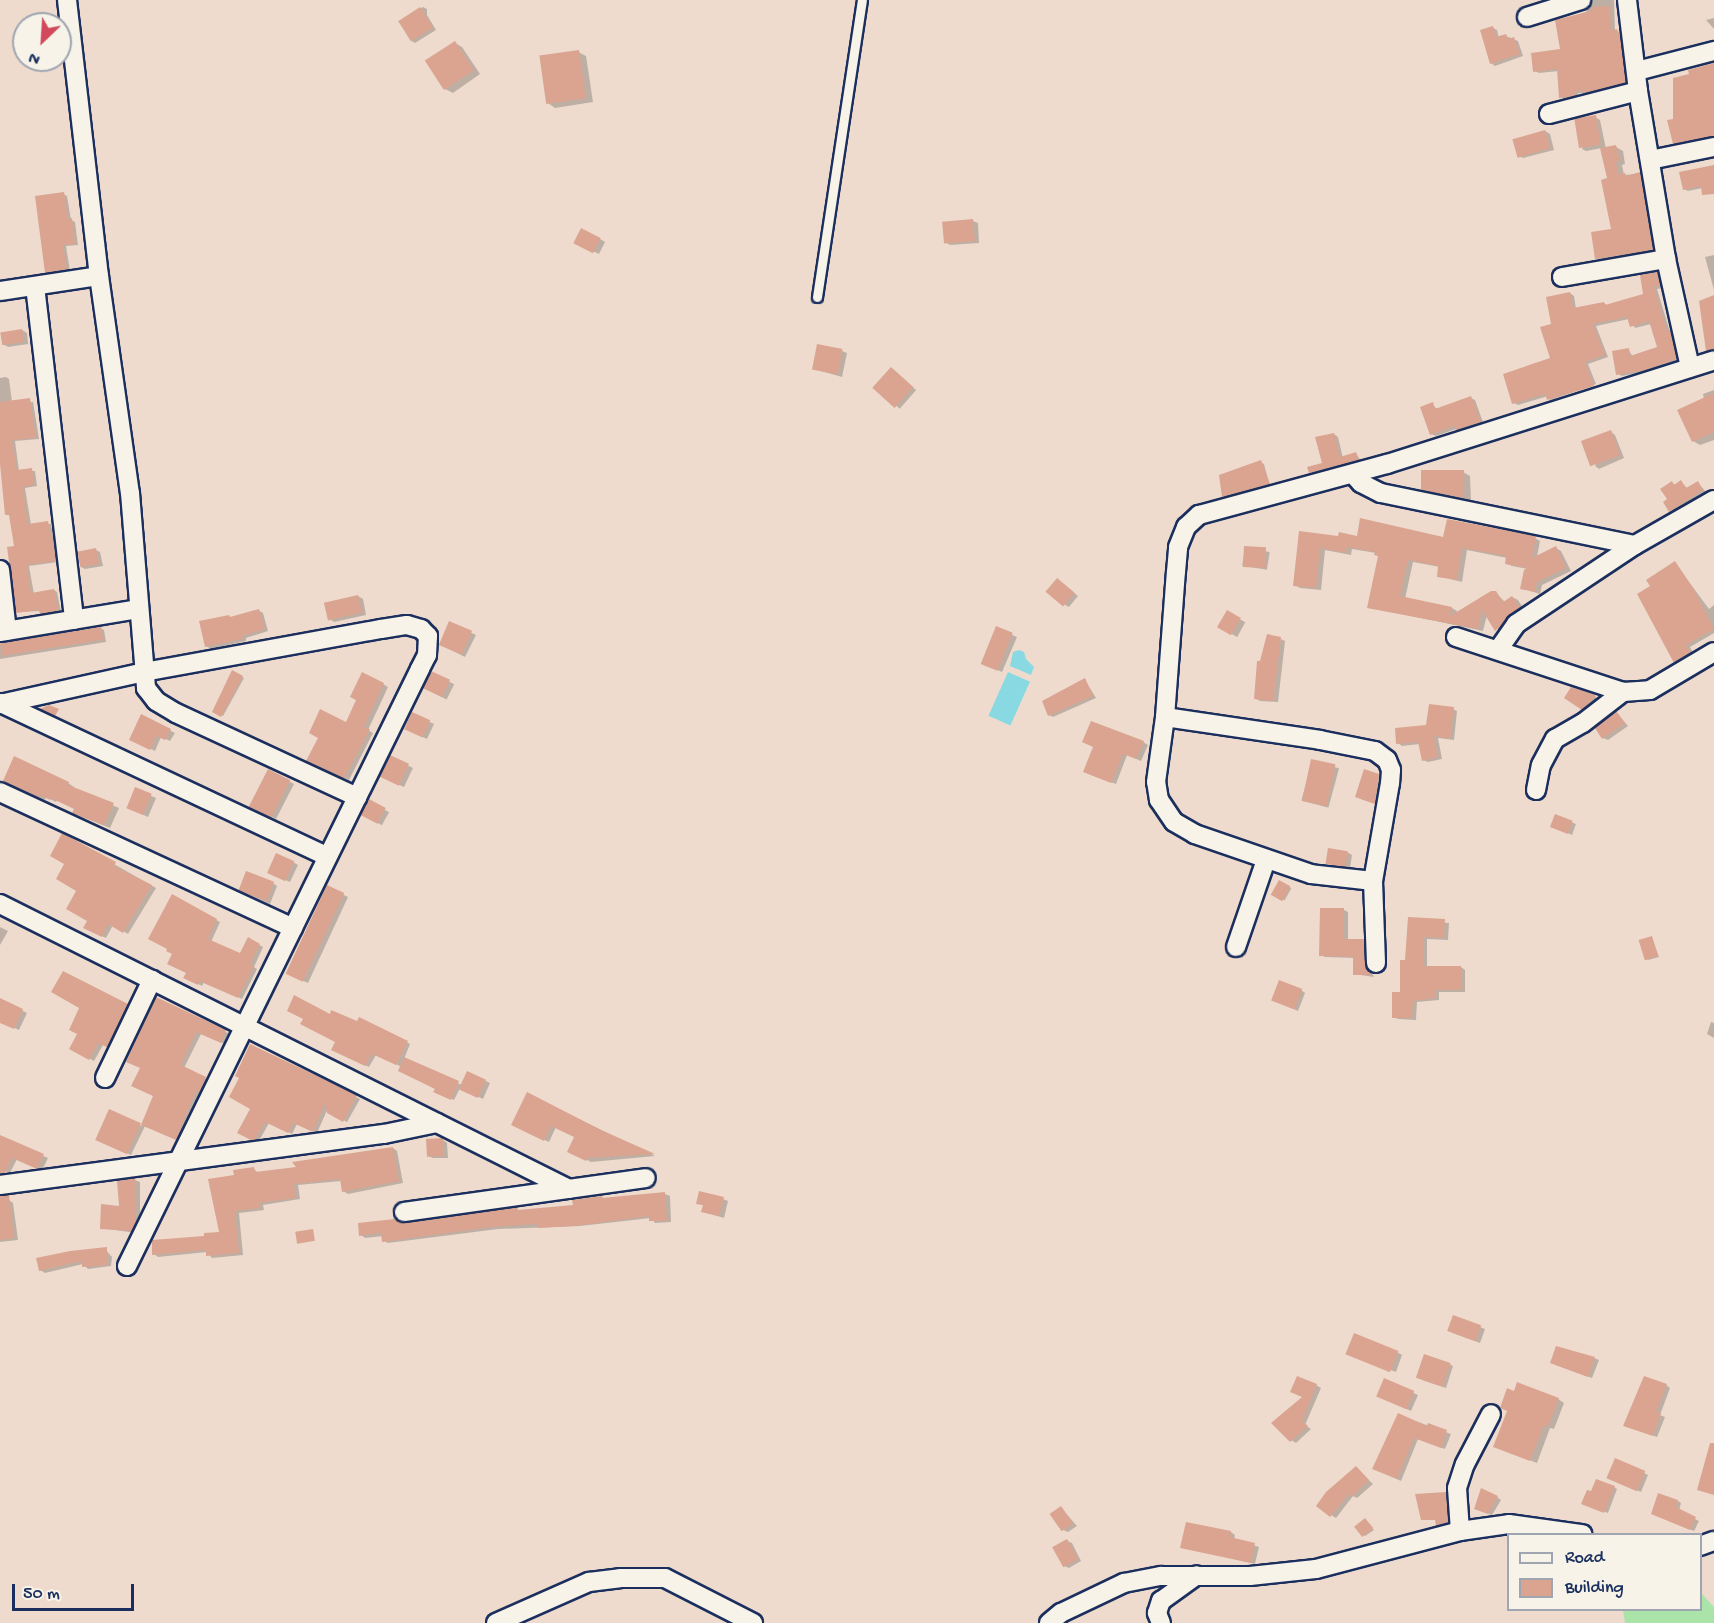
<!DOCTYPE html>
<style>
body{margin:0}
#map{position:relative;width:1714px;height:1623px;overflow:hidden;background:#eedbce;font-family:"Gochi Hand",sans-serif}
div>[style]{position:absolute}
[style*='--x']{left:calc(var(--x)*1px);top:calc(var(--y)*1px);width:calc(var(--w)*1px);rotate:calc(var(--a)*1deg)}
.green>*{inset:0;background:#aae4a9}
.water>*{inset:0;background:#88d9e2;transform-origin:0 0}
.shadow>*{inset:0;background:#0003;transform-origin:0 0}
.building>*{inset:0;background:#daa490;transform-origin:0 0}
.roads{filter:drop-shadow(2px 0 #1b2f5e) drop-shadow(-2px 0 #1b2f5e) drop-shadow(0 2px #1b2f5e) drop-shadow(0 -2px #1b2f5e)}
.lane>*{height:9px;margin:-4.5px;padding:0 4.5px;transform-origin:4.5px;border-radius:4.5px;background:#f7f3e8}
.street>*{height:18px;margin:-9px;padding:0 9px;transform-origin:9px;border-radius:9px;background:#f7f3e8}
span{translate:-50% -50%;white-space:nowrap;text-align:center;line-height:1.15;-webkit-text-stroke:4.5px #f7f3e8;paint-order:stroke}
.legend{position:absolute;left:1507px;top:1533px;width:195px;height:78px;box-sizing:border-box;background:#f7f3e8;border:2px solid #9fa5b1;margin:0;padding:8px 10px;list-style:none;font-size:18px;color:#1b2f5e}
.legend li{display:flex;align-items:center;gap:12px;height:30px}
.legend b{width:30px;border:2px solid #9fa5b1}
.north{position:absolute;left:12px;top:12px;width:60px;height:60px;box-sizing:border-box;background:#f7f3e8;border:2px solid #9fa5b1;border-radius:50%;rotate:205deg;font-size:16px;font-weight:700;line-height:24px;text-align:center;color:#1b2f5e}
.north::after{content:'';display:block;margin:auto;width:21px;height:27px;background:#d1495b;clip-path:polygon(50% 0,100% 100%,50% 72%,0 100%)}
.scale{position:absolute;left:12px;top:1584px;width:122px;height:27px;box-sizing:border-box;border:3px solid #1b2f5e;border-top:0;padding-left:8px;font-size:18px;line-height:21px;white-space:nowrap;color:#1b2f5e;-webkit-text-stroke:4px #f7f3e8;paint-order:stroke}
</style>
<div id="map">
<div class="green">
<div style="clip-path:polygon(1701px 1593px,1714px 1607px,1714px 1623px,1625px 1623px,1623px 1610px,1700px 1610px)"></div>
</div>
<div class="water">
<div style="clip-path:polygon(1019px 650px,1024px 652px,1026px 659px,1034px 667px,1031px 675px,1010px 666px,1013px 652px)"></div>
<div style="left:1008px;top:672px;width:24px;height:48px;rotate:24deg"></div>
</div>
<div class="shadow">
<div style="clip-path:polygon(1593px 0,1614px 0,1615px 32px,1622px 33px,1624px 44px,1629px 84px,1594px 94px,1578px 93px,1579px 97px,1565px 100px,1561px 97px,1559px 71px,1539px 73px,1535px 71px,1562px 50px,1557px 21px,1586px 12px)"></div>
<div style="clip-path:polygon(423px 7px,427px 9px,427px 15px,436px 30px,415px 43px,410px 40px,399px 21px)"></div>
<div style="clip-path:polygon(1714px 18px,1714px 29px,1706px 20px)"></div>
<div style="clip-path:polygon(1493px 28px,1497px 30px,1499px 38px,1506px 36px,1518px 41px,1523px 56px,1495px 66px,1491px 63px)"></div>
<div style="clip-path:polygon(455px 43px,462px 47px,480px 74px,453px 93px,445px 89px)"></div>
<div style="clip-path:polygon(578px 52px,586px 56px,593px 102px,555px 108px,548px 103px)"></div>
<div style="clip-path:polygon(1714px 66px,1714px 140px,1680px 146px,1674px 143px,1674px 120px)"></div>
<div style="clip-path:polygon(1595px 117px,1600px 120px,1606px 149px,1616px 147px,1623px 151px,1625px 164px,1622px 165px,1624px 175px,1640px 174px,1646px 178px,1659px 253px,1603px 262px,1597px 258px,1613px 231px,1608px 180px,1602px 148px,1586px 151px,1582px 149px)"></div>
<div style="clip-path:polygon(1545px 131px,1550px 134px,1554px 150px,1523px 158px,1519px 156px)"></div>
<div style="clip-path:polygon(1714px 165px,1714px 192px,1703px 188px,1688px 191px,1684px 189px)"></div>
<div style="clip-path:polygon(63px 194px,67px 196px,71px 220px,75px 222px,78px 245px,66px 246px,70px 271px,50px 274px,47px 272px)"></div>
<div style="clip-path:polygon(973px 221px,978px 223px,979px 243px,950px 245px,945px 242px)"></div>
<div style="clip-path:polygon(600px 239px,605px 242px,599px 254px,580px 245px)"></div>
<div style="clip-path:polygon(1714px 255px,1714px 290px,1705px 257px)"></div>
<div style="clip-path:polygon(1657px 273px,1661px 276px,1664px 288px,1657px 289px,1670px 332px,1674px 334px,1680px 361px,1650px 371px,1622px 376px,1618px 374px,1628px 349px,1633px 357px,1659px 347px,1651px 324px,1635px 328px,1629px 319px,1596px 326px,1608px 357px,1588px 364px,1596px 384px,1550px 400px,1548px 396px,1518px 405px,1514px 403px,1552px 359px,1553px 325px,1570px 293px,1574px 296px,1576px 309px,1604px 303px,1608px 306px,1645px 295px)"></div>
<div style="clip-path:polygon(22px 330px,27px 333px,28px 344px,8px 347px,3px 344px)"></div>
<div style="clip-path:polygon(842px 351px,847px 353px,842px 377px,814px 369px)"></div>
<div style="left:892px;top:369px;width:32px;height:25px;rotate:41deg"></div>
<div style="clip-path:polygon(6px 377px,9px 379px,12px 402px,33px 402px,39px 439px,15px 441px,19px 471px,35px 471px,37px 486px,25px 488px,31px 525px,51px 524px,58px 562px,29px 566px,34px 594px,54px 590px,57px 592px,61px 612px,44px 615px,41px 611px,18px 612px,16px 548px,11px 516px,6px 514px,0 441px,0 378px)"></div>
<div style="clip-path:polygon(1597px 387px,1597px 388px,1551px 401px)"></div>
<div style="clip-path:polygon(1714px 390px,1714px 440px,1700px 445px,1693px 441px,1679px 410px,1704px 399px,1703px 394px)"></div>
<div style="clip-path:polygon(1471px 398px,1475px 400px,1484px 425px,1461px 432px,1456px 429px,1436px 436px,1431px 434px,1432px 404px,1438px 410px)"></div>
<div style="clip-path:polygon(1611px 432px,1615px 435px,1624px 458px,1599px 469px,1595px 466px)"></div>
<div style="clip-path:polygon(1334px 434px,1338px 437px,1343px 458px,1356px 454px,1362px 462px,1315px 475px,1311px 472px,1323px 464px)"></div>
<div style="clip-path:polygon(1260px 462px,1264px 464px,1270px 487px,1227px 498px,1224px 496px)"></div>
<div style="clip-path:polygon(1463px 472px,1470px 476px,1471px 501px,1430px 493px,1423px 489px)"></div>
<div style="clip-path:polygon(1681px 482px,1688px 489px,1698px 483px,1707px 493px,1675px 514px,1665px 502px,1669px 500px,1672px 483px,1676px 485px)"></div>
<div style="clip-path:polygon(1300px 533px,1339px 538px,1535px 538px,1540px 541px,1537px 557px,1556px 548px,1561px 551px,1571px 571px,1542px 585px,1540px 594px,1521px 588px,1528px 569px,1512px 566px,1506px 563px,1507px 558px,1467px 550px,1462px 582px,1438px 576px,1440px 567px,1413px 562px,1405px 599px,1452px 608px,1457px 611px,1456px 615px,1495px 592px,1505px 602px,1512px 597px,1518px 600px,1525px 611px,1501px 633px,1487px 615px,1483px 631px,1369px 607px,1380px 557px,1376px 553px,1352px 549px,1351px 555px,1325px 550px,1321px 590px,1300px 588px,1295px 585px)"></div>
<div style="left:1245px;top:548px;width:25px;height:18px;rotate:9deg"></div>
<div style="clip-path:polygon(96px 550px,100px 552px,103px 566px,85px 569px,81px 567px)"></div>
<div style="clip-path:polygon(1675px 563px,1709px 609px,1714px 605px,1714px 633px,1690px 647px,1694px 655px,1680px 664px,1675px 661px,1653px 587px)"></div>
<div style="clip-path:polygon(1062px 583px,1078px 596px,1069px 607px,1065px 605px)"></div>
<div style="clip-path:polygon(358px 596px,363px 599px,366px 615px,334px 622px,330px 619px)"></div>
<div style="clip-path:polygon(258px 610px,263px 613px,268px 631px,246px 638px,246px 641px,211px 649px,206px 646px,229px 616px,232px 618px)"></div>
<div style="left:1227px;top:612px;width:21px;height:17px;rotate:29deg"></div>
<div style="clip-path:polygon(450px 623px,476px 635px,465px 657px,445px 647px)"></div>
<div style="clip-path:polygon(100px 628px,104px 630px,106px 642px,0 659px,0 644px)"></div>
<div style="clip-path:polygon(996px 628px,1017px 637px,1002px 672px,986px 665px)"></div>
<div style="clip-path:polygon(1281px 639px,1285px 641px,1278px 702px,1260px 701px,1255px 698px)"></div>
<div style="clip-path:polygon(232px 672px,244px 678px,223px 716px,214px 711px)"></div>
<div style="left:432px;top:673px;width:25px;height:17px;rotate:27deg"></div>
<div style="clip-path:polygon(1085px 680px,1096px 698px,1053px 717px,1049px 715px)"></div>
<div style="clip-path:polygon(383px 684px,388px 687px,368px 730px,373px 733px,349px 780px,313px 763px)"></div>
<div style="clip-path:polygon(1572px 689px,1595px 697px,1599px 699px,1587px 711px,1566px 698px)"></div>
<div style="clip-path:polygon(1453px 709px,1457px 711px,1454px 740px,1438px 738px,1442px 759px,1428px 762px,1423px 760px,1420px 744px,1402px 746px,1398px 743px)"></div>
<div style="clip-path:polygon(1617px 713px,1628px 726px,1608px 740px,1603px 738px)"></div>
<div style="clip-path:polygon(412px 714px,434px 724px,427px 739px,410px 731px)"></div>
<div style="clip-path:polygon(142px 716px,175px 733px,170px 741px,161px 737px,155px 751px,131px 739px)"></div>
<div style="clip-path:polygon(1143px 742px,1148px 745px,1141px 761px,1127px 755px,1116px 784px,1089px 774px,1094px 746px)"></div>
<div style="clip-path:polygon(391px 757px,413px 768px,404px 787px,386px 779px)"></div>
<div style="left:1312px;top:761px;width:28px;height:41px;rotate:15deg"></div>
<div style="clip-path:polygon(269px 771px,294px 784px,276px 819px,256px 809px)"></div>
<div style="clip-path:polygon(1379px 776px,1383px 778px,1379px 805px,1361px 799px)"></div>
<div style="clip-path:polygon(68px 783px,74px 787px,73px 789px,119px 808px,110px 828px,80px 816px,76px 809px,57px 800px,56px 802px,46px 797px,45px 800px,10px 784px)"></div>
<div style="clip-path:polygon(136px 789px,156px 798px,148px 817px,132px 810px)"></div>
<div style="left:369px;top:801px;width:23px;height:15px;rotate:29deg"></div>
<div style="clip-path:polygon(1556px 816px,1576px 824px,1572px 835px,1556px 828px)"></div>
<div style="clip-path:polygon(63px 835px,156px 888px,128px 934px,113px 925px,106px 938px,85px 928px,89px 920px,66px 864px)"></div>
<div style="clip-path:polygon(1347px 852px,1352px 855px,1350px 868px,1328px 864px)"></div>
<div style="clip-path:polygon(293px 862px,298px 865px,290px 882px,274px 875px)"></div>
<div style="left:1280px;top:882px;width:13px;height:14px;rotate:29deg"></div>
<div style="clip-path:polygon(273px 883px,277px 886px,270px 904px,244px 892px)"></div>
<div style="clip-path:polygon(327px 887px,348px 897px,308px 983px,290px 975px)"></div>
<div style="clip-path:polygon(172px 896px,220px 922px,211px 942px,240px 954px,248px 939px,263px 947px,254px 967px,257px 969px,242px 999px,204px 982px,202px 986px,185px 977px,188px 972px,174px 954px)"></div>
<div style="clip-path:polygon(1344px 910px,1348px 912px,1348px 940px,1368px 943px,1369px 968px,1374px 977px,1354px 974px,1355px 958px,1325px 957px,1321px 955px)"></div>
<div style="clip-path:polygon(1409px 919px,1449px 923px,1448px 940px,1427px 939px,1427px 968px,1461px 967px,1465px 970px,1465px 992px,1439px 992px,1439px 1000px,1417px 1002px,1416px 1020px,1398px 1019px,1393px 1017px,1401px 994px,1407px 962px)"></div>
<div style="clip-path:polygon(0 927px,8px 931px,0 945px)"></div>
<div style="clip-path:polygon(1652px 938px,1659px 957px,1648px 960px,1646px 959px)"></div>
<div style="clip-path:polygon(63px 973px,132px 1008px,112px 1049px,103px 1045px,94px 1061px,71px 1049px,79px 1034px,81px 1007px)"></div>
<div style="clip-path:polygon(1301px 990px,1305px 993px,1298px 1011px,1277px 1002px)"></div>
<div style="clip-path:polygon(0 999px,27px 1013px,19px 1030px,0 1021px)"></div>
<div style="clip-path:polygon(157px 999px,230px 1034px,225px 1044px,201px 1034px,184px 1068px,210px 1081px,204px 1094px,201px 1092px,181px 1141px,145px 1126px,131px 1155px,101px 1141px,109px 1111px,142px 1126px,155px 1096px,141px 1068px)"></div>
<div style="clip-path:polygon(330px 1016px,357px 1023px,359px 1019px,410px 1044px,404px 1059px,462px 1085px,486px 1081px,490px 1083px,483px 1099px,460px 1088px,454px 1100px,438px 1093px,436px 1088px,402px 1067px,376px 1055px,369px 1067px,337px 1052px)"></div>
<div style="clip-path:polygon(1711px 1022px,1714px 1023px,1714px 1038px,1707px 1034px)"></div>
<div style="clip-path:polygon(527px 1094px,655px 1156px,591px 1162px,569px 1151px,576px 1137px,556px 1127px,549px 1142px,517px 1127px)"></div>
<div style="clip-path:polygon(356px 1097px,360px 1099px,347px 1122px,328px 1112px,328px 1108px,317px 1133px,297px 1124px,292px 1134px,269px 1123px,259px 1141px,239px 1133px,252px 1108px)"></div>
<div style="clip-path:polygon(0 1137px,48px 1158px,42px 1170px,17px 1159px,10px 1173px,0 1169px)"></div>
<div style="clip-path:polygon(443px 1140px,447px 1143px,448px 1158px,433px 1158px,428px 1156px)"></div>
<div style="clip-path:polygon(393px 1148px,397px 1151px,403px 1183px,348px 1194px,343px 1191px,341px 1181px,298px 1185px,300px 1199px,263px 1205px,264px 1210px,239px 1213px,243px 1255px,212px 1258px,207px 1252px,158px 1257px,154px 1254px,220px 1233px,235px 1176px,254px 1169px,258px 1173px,299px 1168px)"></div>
<div style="clip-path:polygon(135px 1180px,140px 1182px,140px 1225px,136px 1233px,101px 1228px,121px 1207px,118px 1182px)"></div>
<div style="clip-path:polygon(665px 1194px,670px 1196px,671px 1222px,655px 1223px,651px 1218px,580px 1226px,498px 1229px,388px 1243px,384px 1241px,383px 1236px,365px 1238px,361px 1235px,405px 1225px,517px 1209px,521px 1212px,574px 1206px,602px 1197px,606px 1200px)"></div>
<div style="clip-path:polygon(723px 1199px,728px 1201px,724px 1218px,703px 1212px,704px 1206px,698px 1203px)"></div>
<div style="clip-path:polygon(9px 1200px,13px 1203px,18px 1240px,0 1242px,0 1201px)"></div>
<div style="clip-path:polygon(105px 1249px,112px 1257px,111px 1266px,88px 1269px,83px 1264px,45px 1273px,40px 1270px)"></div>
<div style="clip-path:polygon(1454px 1317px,1485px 1329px,1480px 1343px,1453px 1333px)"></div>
<div style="clip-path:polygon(1397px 1352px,1402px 1355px,1396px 1372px,1352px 1356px)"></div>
<div style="clip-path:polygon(1594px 1358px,1599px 1360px,1592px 1378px,1556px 1365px)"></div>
<div style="clip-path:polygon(1449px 1364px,1453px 1366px,1446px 1388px,1422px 1380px)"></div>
<div style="clip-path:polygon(1385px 1380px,1418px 1395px,1411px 1411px,1382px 1398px)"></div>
<div style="clip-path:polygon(1316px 1385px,1321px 1388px,1305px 1425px,1311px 1429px,1296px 1443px,1291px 1440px)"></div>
<div style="clip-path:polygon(1666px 1385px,1670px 1388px,1660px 1415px,1665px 1417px,1657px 1437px,1629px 1427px)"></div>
<div style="clip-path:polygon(1558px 1399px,1564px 1403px,1554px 1429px,1550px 1428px,1537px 1463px,1495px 1447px)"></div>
<div style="clip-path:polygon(1399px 1415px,1451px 1434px,1445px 1449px,1418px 1439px,1401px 1481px,1379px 1471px)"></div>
<div style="clip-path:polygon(1356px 1468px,1373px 1484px,1357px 1498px,1353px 1496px,1336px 1518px,1331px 1515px)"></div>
<div style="clip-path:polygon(1644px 1473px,1648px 1475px,1641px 1492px,1613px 1480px)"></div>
<div style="clip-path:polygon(1614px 1487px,1617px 1489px,1608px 1513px,1587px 1505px,1592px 1493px)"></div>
<div style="clip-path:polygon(1446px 1493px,1449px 1495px,1451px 1524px,1440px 1527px,1437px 1520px,1422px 1519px)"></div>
<div style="clip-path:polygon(1497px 1497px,1501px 1500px,1492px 1515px,1476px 1509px)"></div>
<div style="clip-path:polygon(1678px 1501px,1681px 1503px,1679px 1511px,1699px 1521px,1694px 1531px,1656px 1515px)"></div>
<div style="clip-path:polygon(1061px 1508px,1077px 1526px,1068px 1532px,1063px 1530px)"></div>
<div style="clip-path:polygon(1366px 1521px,1374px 1530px,1365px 1536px,1364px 1535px)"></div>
<div style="clip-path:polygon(1231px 1532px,1235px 1535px,1234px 1539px,1259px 1547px,1255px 1564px,1182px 1547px)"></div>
<div style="clip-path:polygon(1067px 1541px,1072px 1543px,1081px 1561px,1069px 1568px,1064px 1566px)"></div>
</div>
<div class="building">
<div style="clip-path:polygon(1610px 6px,1611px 31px,1617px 29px,1621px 40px,1626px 83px,1589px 92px,1575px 91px,1575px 96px,1559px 98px,1557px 69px,1533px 72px,1531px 53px,1560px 49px,1555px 20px,1592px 11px,1591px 7px)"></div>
<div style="left:420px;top:7px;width:24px;height:26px;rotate:57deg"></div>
<div style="clip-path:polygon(1493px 26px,1496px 37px,1506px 34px,1508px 39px,1514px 37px,1520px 54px,1490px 64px,1480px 30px)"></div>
<div style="left:455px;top:41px;width:35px;height:36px;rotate:57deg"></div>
<div style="left:579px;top:50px;width:49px;height:40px;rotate:82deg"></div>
<div style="clip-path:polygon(1714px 63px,1714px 136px,1673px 144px,1667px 120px,1673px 119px,1673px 78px,1689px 74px,1688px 70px)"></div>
<div style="left:1596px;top:115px;width:30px;height:22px;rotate:81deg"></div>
<div style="left:1545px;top:130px;width:19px;height:34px;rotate:74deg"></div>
<div style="clip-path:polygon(1616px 145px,1620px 161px,1616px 162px,1618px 174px,1625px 173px,1626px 176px,1640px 172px,1653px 250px,1595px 259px,1591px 232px,1611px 229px,1601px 180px,1607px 178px,1600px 148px)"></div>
<div style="clip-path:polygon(1714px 165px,1714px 194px,1702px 195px,1701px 186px,1683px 190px,1679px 172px)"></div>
<div style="clip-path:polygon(64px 192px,68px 219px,72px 218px,75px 244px,63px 245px,67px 269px,45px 273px,35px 196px)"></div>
<div style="left:973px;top:219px;width:22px;height:31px;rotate:85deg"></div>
<div style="left:581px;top:228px;width:22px;height:17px;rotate:27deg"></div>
<div style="clip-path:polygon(1657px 272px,1660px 286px,1654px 287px,1667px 331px,1670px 330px,1677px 359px,1646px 370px,1616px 375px,1612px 351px,1629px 348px,1630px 356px,1657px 347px,1649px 321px,1630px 327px,1627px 317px,1593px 324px,1605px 355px,1585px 362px,1594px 386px,1547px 400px,1545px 394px,1512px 404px,1503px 374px,1550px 358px,1540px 327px,1551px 324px,1546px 297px,1570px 292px,1573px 308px,1604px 302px,1605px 305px,1643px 294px,1640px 275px)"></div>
<div style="clip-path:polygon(1714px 295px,1714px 349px,1706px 351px,1699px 301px)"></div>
<div style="left:22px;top:329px;width:13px;height:22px;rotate:81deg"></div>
<div style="left:817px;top:344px;width:26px;height:26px;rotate:11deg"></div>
<div style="left:891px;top:367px;width:30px;height:28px;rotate:42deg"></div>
<div style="clip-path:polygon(1714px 393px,1714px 432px,1692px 442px,1677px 410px)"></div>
<div style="clip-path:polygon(1471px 396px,1481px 422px,1456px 430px,1454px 426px,1430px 435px,1420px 407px,1433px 402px,1435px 409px)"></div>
<div style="clip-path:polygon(30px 398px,36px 438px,12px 440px,17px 470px,32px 468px,34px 485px,23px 487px,28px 524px,48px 521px,52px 539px,56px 561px,27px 565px,31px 593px,54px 589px,58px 611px,40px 614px,39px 610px,16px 613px,7px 547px,14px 546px,9px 515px,5px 515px,0 464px,0 402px)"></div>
<div style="left:1611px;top:430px;width:27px;height:32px;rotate:70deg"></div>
<div style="clip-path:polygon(1334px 433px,1340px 457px,1356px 452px,1359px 460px,1309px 473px,1307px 467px,1322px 463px,1315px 437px)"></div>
<div style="clip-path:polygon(1261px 460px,1270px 484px,1222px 497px,1219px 475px)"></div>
<div style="clip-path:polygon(1421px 470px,1464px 470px,1464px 498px,1421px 490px)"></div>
<div style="clip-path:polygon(1681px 480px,1686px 488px,1698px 481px,1703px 490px,1669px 512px,1663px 502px,1667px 499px,1660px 489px,1672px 481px,1674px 485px)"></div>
<div style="clip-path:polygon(1360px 518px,1443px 537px,1447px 519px,1536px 536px,1532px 558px,1556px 546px,1566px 568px,1537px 582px,1535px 592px,1520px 589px,1524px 570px,1527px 568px,1505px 564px,1506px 556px,1462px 548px,1457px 580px,1437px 577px,1438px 566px,1408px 560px,1400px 596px,1452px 607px,1450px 616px,1491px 591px,1496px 591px,1503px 602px,1512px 596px,1520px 608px,1495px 631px,1482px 610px,1478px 629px,1367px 608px,1378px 556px,1374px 555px,1375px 552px,1347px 547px,1346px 553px,1320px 548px,1316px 588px,1293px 586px,1299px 531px,1338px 536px,1339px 532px,1357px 536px)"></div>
<div style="left:1244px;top:546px;width:22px;height:21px;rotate:3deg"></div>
<div style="left:96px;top:548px;width:16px;height:19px;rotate:79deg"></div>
<div style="clip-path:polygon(1675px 561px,1693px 588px,1714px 629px,1686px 645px,1691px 653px,1674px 663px,1637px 594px,1650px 586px,1646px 580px)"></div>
<div style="left:1057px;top:578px;width:23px;height:18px;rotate:40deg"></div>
<div style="left:358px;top:595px;width:18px;height:35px;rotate:77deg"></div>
<div style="clip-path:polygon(259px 609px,265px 629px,242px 636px,243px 639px,205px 647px,199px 621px,229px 615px,230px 617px)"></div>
<div style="left:1227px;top:610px;width:16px;height:20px;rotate:30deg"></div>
<div style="left:449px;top:621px;width:25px;height:26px;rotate:23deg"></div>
<div style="left:996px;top:626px;width:18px;height:41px;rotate:22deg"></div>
<div style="left:101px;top:627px;width:13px;height:102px;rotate:81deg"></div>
<div style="clip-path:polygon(1267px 634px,1281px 637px,1273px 701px,1254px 699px,1257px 661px,1260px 661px)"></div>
<div style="clip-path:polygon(232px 670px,243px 676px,221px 717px,212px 712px)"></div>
<div style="left:431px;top:671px;width:21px;height:19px;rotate:25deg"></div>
<div style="clip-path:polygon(362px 672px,384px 683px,364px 727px,370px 729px,344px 779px,306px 761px,318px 738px,309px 733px,320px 709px,346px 722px,356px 700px,350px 697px)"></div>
<div style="clip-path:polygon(1085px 678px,1093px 696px,1048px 716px,1042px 701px)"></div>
<div style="clip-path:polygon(1571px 687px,1593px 694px,1596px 696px,1582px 710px,1564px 698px)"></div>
<div style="clip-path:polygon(1429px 704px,1454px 707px,1450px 739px,1434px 736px,1438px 757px,1422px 761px,1418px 742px,1396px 744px,1395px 728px,1426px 725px)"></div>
<div style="clip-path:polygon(49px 705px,59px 709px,55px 716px,40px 709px)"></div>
<div style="clip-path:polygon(1616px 711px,1625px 723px,1602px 739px,1595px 728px)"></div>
<div style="left:412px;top:712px;width:20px;height:19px;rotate:24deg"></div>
<div style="clip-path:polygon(141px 714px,171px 729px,165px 740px,156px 736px,150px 750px,129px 740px)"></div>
<div style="clip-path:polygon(1091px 721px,1144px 741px,1136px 759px,1123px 754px,1111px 783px,1083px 772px,1093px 747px,1082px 742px)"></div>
<div style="left:390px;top:755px;width:21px;height:24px;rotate:25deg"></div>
<div style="clip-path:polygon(14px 756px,69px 782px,68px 785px,114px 803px,104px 825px,72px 813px,74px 809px,51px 798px,50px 800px,40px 795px,39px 798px,3px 781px)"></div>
<div style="left:1311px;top:759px;width:25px;height:43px;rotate:12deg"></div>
<div style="left:268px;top:769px;width:25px;height:43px;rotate:27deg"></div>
<div style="clip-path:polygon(1364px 769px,1379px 774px,1375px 804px,1355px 797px)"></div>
<div style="left:135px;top:787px;width:18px;height:23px;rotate:22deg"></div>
<div style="left:369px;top:799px;width:19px;height:18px;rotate:28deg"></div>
<div style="left:1555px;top:814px;width:19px;height:14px;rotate:21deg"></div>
<div style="clip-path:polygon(62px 833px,116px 862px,114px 866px,152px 885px,123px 933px,108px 924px,102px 937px,83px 928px,87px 921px,66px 909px,76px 891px,56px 879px,64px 864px,50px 856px)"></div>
<div style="left:1328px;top:848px;width:20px;height:16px;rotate:9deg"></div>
<div style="left:276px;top:853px;width:20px;height:22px;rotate:24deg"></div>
<div style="left:246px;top:871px;width:30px;height:21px;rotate:21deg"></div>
<div style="left:1279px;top:880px;width:13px;height:17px;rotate:29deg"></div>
<div style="left:327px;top:885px;width:19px;height:98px;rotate:25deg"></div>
<div style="clip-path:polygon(172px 894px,217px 919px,208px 939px,240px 953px,248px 937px,260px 944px,250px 964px,254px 966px,238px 998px,199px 981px,198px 985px,183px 978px,186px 973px,167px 964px,172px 954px,166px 951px,167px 949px,148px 939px)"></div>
<div style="clip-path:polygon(1320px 908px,1344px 908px,1344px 939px,1364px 939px,1365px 964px,1371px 975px,1353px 975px,1353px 957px,1319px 956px)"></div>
<div style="clip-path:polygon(1408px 917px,1445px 919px,1444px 938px,1423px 937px,1423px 966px,1461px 966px,1461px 990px,1435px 990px,1435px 998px,1413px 1001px,1412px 1018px,1392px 1018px,1392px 992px,1400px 992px,1400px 960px,1405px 960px)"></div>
<div style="left:1652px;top:936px;width:21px;height:14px;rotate:73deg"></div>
<div style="clip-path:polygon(63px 971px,128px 1004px,107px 1047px,98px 1043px,89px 1060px,69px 1049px,77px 1034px,69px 1030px,79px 1008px,51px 992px)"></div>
<div style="left:1279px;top:980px;width:25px;height:22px;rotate:21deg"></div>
<div style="clip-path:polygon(294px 995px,330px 1014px,331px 1010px,357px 1021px,359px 1017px,408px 1041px,396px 1065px,372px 1054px,365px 1066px,331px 1050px,335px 1042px,300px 1024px,303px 1019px,287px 1011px)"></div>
<div style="clip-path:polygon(156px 997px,226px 1030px,221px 1043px,196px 1032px,181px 1065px,206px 1077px,200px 1092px,196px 1091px,176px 1140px,141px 1125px,153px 1096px,131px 1086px,140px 1068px,126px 1062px)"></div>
<div style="clip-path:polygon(0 998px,23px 1009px,14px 1029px,0 1023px)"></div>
<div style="clip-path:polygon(250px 1044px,357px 1095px,343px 1122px,327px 1113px,325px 1103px,313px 1132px,293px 1123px,288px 1133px,265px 1122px,255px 1140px,251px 1140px,237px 1133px,250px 1109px,229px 1097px,239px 1078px,235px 1076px)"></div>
<div style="clip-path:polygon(404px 1057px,459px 1081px,451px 1100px,433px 1092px,435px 1089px,398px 1071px)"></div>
<div style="left:467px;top:1071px;width:21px;height:20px;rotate:25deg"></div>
<div style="clip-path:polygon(527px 1092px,601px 1130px,655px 1154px,587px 1158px,586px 1161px,567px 1152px,574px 1137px,551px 1126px,544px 1141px,511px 1125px)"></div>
<div style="left:109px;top:1109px;width:35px;height:34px;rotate:24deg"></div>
<div style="clip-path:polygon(0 1135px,44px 1154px,37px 1169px,12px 1158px,5px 1173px,0 1174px)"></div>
<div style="left:443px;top:1138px;width:18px;height:17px;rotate:87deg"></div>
<div style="clip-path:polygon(393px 1147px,399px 1181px,342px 1192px,340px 1179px,294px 1184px,296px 1198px,259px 1203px,260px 1208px,235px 1211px,239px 1253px,206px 1256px,206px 1250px,152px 1255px,152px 1240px,204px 1236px,204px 1233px,219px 1232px,208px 1179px,234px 1175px,233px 1170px,254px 1167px,255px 1172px,296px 1167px,292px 1162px)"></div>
<div style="clip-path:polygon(135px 1178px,136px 1222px,132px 1231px,100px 1229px,101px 1204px,119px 1206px,117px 1181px)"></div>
<div style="clip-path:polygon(699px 1191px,724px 1197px,719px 1216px,701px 1212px,703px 1205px,696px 1204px)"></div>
<div style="clip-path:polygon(665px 1192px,667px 1221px,649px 1221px,649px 1216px,575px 1226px,538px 1228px,537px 1224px,492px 1227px,382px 1242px,381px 1233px,359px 1236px,358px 1223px,395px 1219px,406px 1223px,517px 1207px,518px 1210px,573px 1205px,572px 1200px,602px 1196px,602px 1198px)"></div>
<div style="clip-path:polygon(9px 1195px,14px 1238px,0 1240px,0 1196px)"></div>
<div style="left:313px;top:1229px;width:12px;height:18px;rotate:81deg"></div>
<div style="clip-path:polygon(107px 1247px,107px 1265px,82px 1267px,82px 1261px,39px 1271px,36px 1258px,70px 1251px)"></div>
<div style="left:1453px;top:1315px;width:30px;height:17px;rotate:20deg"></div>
<div style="left:1354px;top:1333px;width:48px;height:23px;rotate:22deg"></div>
<div style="clip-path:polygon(1556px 1346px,1595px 1357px,1588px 1377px,1550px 1363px)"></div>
<div style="left:1424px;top:1354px;width:28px;height:25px;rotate:19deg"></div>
<div style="clip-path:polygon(1297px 1376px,1317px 1384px,1302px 1421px,1308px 1426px,1290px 1442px,1271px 1423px,1302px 1397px,1290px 1392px)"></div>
<div style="clip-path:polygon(1644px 1376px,1667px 1384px,1656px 1412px,1661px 1413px,1653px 1436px,1623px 1426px)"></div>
<div style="left:1384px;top:1378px;width:33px;height:20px;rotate:23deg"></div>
<div style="clip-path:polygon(1517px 1382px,1559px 1398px,1548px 1427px,1544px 1425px,1530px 1461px,1493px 1447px,1507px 1411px,1500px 1408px,1507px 1388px,1514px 1391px)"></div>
<div style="clip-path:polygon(1398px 1413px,1427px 1426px,1428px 1423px,1447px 1430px,1441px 1448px,1414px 1438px,1397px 1479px,1372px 1469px)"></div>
<div style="clip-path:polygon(1710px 1443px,1714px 1443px,1714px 1495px,1697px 1490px)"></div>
<div style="left:1615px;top:1458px;width:33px;height:22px;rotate:23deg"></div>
<div style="clip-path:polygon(1356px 1466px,1369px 1480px,1352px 1497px,1349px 1494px,1330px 1517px,1316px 1506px,1326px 1492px)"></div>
<div style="clip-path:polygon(1596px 1479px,1615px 1486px,1604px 1513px,1581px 1504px,1587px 1490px,1591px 1491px)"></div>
<div style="clip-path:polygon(1481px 1488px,1498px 1496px,1488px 1514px,1474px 1509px)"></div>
<div style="clip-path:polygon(1446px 1492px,1448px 1522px,1436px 1526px,1435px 1520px,1421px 1520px,1415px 1494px)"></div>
<div style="clip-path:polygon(1658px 1493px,1678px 1500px,1676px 1507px,1696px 1517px,1690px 1530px,1651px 1514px)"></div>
<div style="left:1061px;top:1506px;width:21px;height:14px;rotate:55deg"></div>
<div style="left:1365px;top:1518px;width:13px;height:14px;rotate:51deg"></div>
<div style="clip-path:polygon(1186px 1522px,1231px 1531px,1230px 1537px,1255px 1543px,1251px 1563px,1180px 1548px)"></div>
<div style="left:1067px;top:1539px;width:23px;height:17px;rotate:61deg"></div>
</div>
<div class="roads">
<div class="lane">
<div style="--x:817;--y:297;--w:300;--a:-81.4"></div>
</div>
<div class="street">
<div style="--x:67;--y:0;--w:278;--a:83.4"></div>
<div style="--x:99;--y:276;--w:219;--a:81.9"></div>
<div style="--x:130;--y:493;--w:196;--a:85.3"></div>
<div style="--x:146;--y:688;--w:16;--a:52"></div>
<div style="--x:156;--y:701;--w:23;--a:31"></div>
<div style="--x:176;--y:713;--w:200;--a:24.9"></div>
<div style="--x:1627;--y:0;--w:92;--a:83.1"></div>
<div style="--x:1638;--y:91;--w:170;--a:80.5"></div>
<div style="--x:1666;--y:259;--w:111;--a:77.5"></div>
<div style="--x:1527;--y:17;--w:57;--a:-17.5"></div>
<div style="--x:1637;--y:71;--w:80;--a:-14.6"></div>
<div style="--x:1549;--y:114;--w:92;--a:-14.5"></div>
<div style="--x:1650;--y:160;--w:65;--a:-11.5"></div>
<div style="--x:1562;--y:277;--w:106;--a:-9.8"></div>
<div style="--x:35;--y:286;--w:336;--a:83.3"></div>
<div style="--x:0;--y:291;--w:100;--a:-8.6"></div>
<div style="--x:1353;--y:474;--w:12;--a:48"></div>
<div style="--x:1361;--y:483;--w:22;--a:27"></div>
<div style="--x:1381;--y:493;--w:259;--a:11.6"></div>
<div style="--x:0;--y:570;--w:61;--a:83.5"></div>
<div style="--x:0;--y:632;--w:141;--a:-9.4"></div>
<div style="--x:1456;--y:637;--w:176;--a:18.2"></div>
<div style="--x:1623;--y:692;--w:27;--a:-4"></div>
<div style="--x:1650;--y:690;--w:74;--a:-30.7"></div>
<div style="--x:1498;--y:650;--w:32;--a:-55"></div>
<div style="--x:1516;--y:624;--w:143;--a:-33.6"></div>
<div style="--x:1635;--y:545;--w:91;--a:-29.7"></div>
<div style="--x:1;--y:703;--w:361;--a:25.2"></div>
<div style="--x:0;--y:704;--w:148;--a:-12.5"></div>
<div style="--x:144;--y:672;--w:241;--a:-10.3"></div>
<div style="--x:381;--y:629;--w:26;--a:-9"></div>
<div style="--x:407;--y:625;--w:15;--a:16"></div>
<div style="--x:421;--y:629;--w:10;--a:45"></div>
<div style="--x:428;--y:636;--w:19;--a:93"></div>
<div style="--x:427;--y:655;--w:16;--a:117"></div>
<div style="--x:420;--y:669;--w:665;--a:116.14"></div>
<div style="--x:1165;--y:717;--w:157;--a:8.4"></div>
<div style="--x:1320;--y:740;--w:56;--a:11.3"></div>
<div style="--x:1375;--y:751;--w:15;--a:37"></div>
<div style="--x:1387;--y:760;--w:11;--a:68"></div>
<div style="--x:1391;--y:770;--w:13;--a:94"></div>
<div style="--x:1390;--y:783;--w:99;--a:99.8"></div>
<div style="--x:1373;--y:881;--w:82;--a:87.9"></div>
<div style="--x:1536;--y:790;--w:25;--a:-79"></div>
<div style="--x:1541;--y:765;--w:30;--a:-62"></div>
<div style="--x:1555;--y:739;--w:32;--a:-30"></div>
<div style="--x:1583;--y:723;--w:51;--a:-37.8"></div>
<div style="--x:0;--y:792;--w:323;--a:24.9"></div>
<div style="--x:1373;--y:881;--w:62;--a:-173.6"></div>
<div style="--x:1311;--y:874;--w:123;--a:-161"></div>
<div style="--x:1195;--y:834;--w:24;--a:-150"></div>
<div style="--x:1174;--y:822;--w:27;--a:-124"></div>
<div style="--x:1159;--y:800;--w:18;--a:-99"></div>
<div style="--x:1156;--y:782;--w:66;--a:-82.1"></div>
<div style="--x:1165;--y:717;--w:145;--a:-85.7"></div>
<div style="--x:1176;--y:572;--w:25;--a:-85"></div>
<div style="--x:1178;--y:547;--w:22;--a:-68"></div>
<div style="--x:1186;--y:527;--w:18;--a:-43"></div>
<div style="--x:1199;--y:515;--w:195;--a:-15.2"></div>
<div style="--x:1387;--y:464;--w:343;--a:-17.6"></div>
<div style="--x:0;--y:904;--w:636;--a:26.61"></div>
<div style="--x:1236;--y:947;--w:92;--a:-71"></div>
<div style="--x:105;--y:1078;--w:109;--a:-64.4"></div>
<div style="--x:0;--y:1185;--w:387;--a:-7.6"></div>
<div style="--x:384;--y:1134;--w:54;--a:-11.7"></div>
<div style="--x:404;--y:1212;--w:244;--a:-8"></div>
<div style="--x:1460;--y:1531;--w:43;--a:-94"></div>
<div style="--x:1457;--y:1488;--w:25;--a:-72"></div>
<div style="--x:1465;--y:1464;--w:56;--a:-62.5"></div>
<div style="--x:1700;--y:1546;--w:15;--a:-20"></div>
<div style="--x:496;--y:1623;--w:102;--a:-23.8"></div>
<div style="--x:589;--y:1582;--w:31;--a:-7"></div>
<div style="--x:620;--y:1578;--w:45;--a:0"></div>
<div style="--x:665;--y:1578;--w:99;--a:27.1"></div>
<div style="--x:1049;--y:1623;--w:16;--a:-40"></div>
<div style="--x:1061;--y:1613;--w:70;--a:-25.5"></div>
<div style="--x:1124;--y:1583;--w:38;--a:-11"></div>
<div style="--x:1161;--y:1576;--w:89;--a:0"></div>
<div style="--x:1250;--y:1576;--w:66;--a:-6.1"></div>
<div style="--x:1316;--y:1569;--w:149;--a:-14.8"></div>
<div style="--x:1460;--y:1531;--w:49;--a:-8.1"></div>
<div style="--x:1509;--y:1524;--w:74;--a:7.8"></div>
<div style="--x:1161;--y:1623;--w:11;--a:-112"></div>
<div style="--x:1157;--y:1613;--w:13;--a:-72"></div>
<div style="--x:1161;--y:1601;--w:44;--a:-35.8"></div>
</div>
</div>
<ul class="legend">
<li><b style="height:8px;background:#f7f3e8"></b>Road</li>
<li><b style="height:16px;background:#daa490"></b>Building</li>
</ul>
<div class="north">N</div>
<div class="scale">50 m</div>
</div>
